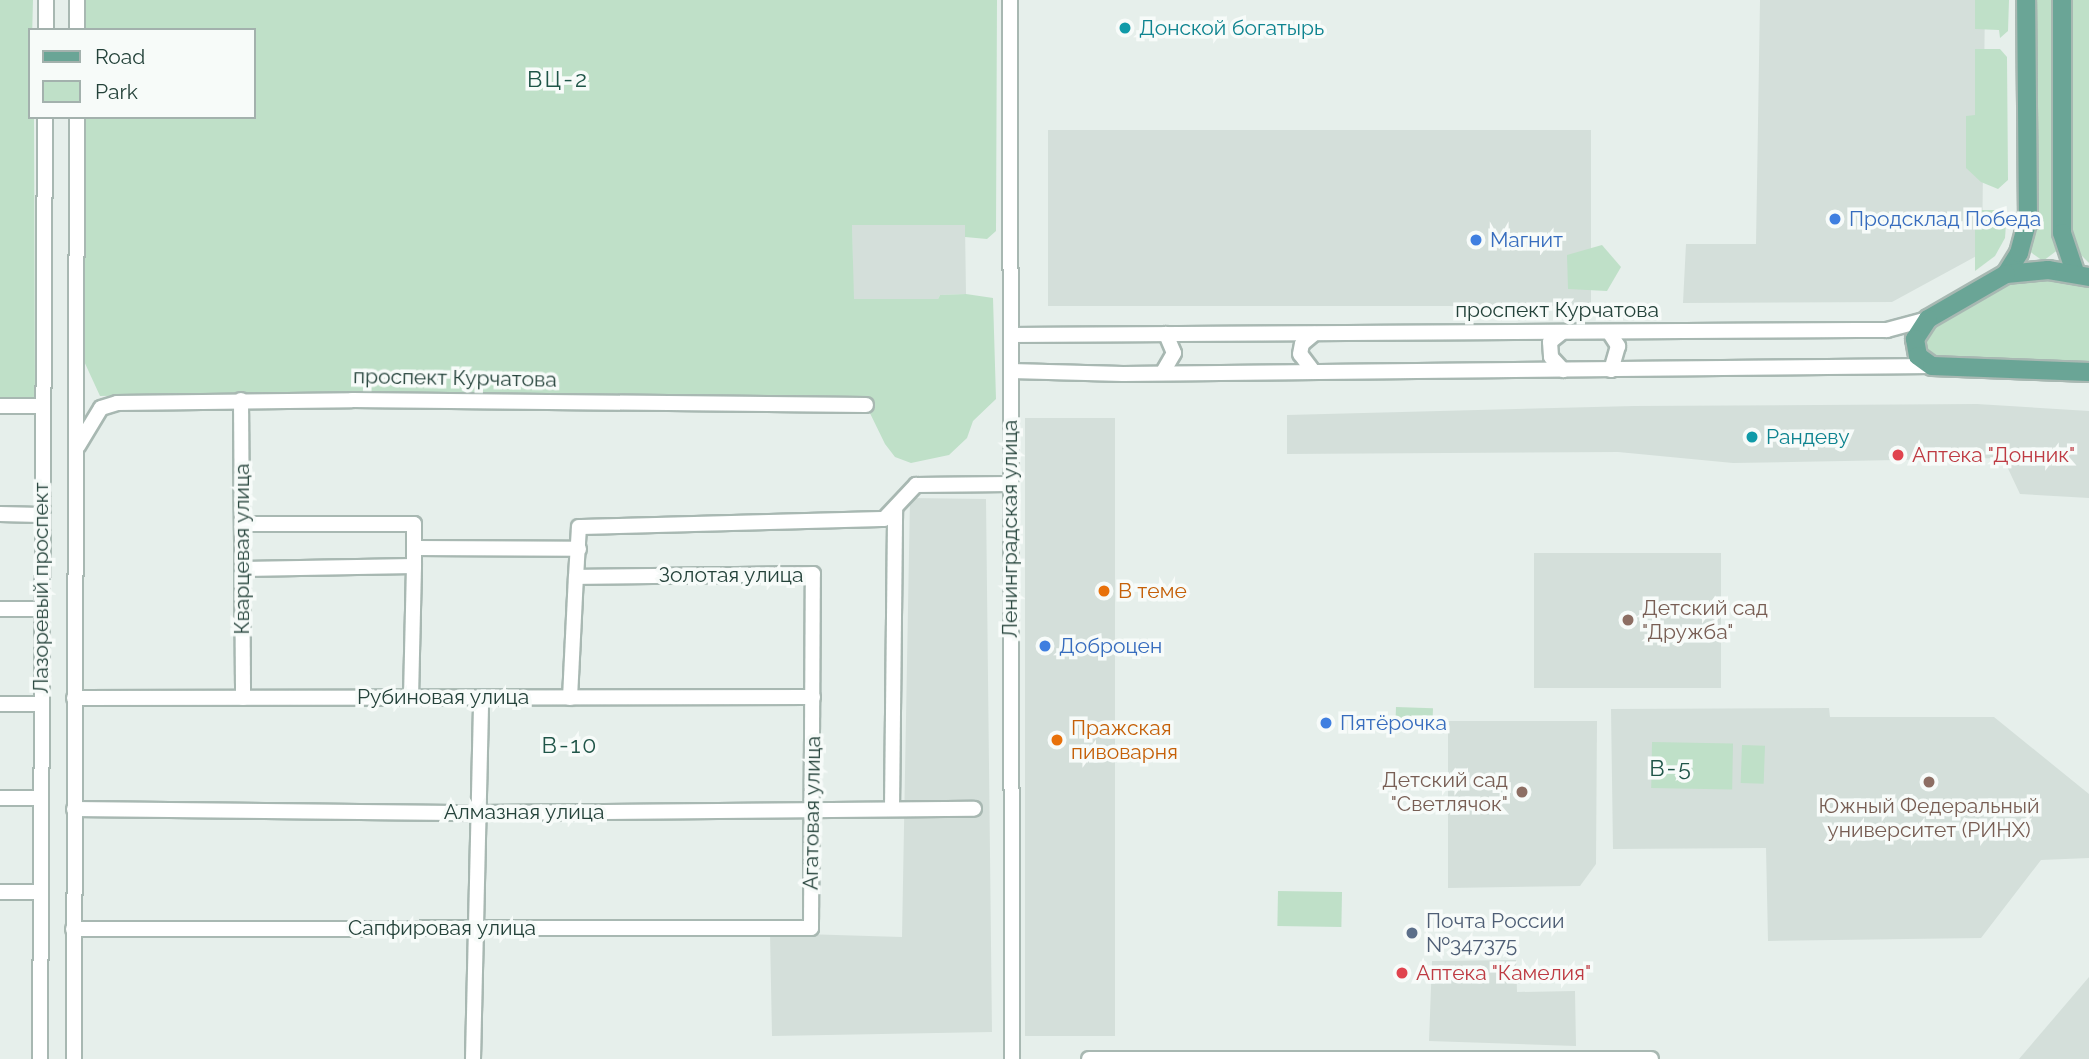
<!DOCTYPE html>
<meta charset="utf-8">
<style>
body{margin:0}
#map{position:relative;width:2089px;height:1059px;overflow:hidden;background:#e6efeb;font-family:Raleway,sans-serif}
div>[style]{position:absolute}
[style*='--x']{left:calc(var(--x)*1px);top:calc(var(--y)*1px);width:calc(var(--w)*1px);rotate:calc(var(--a)*1deg)}
.built>*{inset:0;background:#d4dfda;transform-origin:0 0}
.green>*{inset:0;background:#bfe0c8;transform-origin:0 0}
.roads{filter:drop-shadow(2px 0 #a8b8b2) drop-shadow(-2px 0 #a8b8b2) drop-shadow(0 2px #a8b8b2) drop-shadow(0 -2px #a8b8b2)}
.minor>*{height:14px;margin:-7px;padding:0 7px;transform-origin:7px;border-radius:7px;background:#fff}
.major>*{height:18px;margin:-9px;padding:0 9px;transform-origin:9px;border-radius:9px;background:#6aa596}
.dots>*{width:19px;height:19px;translate:-50% -50%;box-sizing:border-box;border:4px solid #f7fbf9;border-radius:50%}
span{translate:-50% -50%;white-space:nowrap;text-align:center;line-height:1.15;-webkit-text-stroke:7px #f7fbf9;paint-order:stroke}
.culture-label{font-size:21px;color:#0d838f}
.left{translate:0 -50%;text-align:left}
.shop-label{font-size:21px;color:#366cbe}
.street-label{font-size:21px;color:#24423a}
.health-label{font-size:21px;color:#be3a42}
.food-label{font-size:21px;color:#c56008}
.education-label{font-size:21px;color:#785e54}
.right{translate:-100% -50%;text-align:right}
.service-label{font-size:21px;color:#4e5e75}
.neighbourhood-label{font-size:23px;color:#1f5548;letter-spacing:2px}
.legend{position:absolute;left:28px;top:28px;width:228px;height:91px;box-sizing:border-box;background:#f7fbf9;border:2px solid #a3b1ad;margin:0;padding:9px 12px;list-style:none;font-size:21px;color:#24423a}
.legend li{display:flex;align-items:center;gap:14px;height:35px}
.legend b{width:35px;border:2px solid #a3b1ad}
</style>
<div id="map">
<div class="built">
<div style="clip-path:polygon(1760px 0,1985px 0,1982px 253px,1892px 302px,1683px 303px,1686px 244px,1756px 244px)"></div>
<div style="left:1048px;top:130px;width:543px;height:176px"></div>
<div style="clip-path:polygon(852px 225px,965px 225px,966px 294px,940px 295px,938px 299px,853px 299px)"></div>
<div style="clip-path:polygon(1977px 404px,2089px 411px,2089px 498px,2020px 494px,2003px 458px,1733px 463px,1618px 452px,1287px 454px,1287px 415px,1634px 406px)"></div>
<div style="left:1115px;top:418px;width:618px;height:90px;rotate:90deg"></div>
<div style="clip-path:polygon(910px 498px,986px 499px,992px 1032px,772px 1036px,770px 933px,902px 937px)"></div>
<div style="left:1534px;top:553px;width:187px;height:135px"></div>
<div style="clip-path:polygon(1829px 708px,1830px 717px,1994px 717px,2089px 794px,2089px 858px,2041px 860px,1981px 938px,1768px 941px,1766px 848px,1613px 849px,1611px 709px)"></div>
<div style="clip-path:polygon(1448px 721px,1597px 721px,1596px 864px,1580px 886px,1448px 888px)"></div>
<div style="clip-path:polygon(1516px 960px,1517px 992px,1575px 991px,1576px 1046px,1429px 1041px,1432px 961px)"></div>
<div style="clip-path:polygon(2089px 977px,2089px 1059px,2019px 1059px)"></div>
</div>
<div class="green">
<div style="clip-path:polygon(0 0,33px 0,30px 117px,34px 117px,35px 399px,0 399px)"></div>
<div style="clip-path:polygon(86px 0,997px 0,996px 231px,987px 239px,965px 237px,965px 225px,852px 225px,854px 299px,938px 299px,940px 295px,966px 294px,993px 298px,996px 399px,973px 421px,967px 438px,949px 455px,911px 463px,895px 457px,885px 444px,866px 405px,339px 393px,100px 396px,83px 359px,85px 117px,254px 117px,254px 30px,85px 30px)"></div>
<div style="clip-path:polygon(1975px 0,2009px 0,2008px 31px,2000px 38px,1999px 30px,1975px 29px)"></div>
<div style="clip-path:polygon(2028px 0,2060px 0,2059px 249px,2043px 261px,2029px 251px)"></div>
<div style="clip-path:polygon(2071px 0,2089px 0,2089px 263px,2075px 249px,2071px 232px)"></div>
<div style="clip-path:polygon(1975px 49px,2000px 49px,2007px 57px,2008px 180px,1998px 189px,1981px 182px,1966px 168px,1966px 116px,1975px 115px)"></div>
<div style="clip-path:polygon(1975px 210px,2007px 210px,2005px 238px,1995px 256px,1975px 271px)"></div>
<div style="clip-path:polygon(1602px 245px,1621px 267px,1607px 291px,1568px 289px,1567px 255px)"></div>
<div style="clip-path:polygon(2036px 276px,2089px 285px,2089px 363px,1939px 359px,1928px 352px,1925px 340px,1931px 329px,1985px 294px,2018px 278px)"></div>
<div style="left:1396px;top:707px;width:37px;height:15px;rotate:2deg"></div>
<div style="left:1652px;top:742px;width:81px;height:46px;rotate:1deg"></div>
<div style="left:1742px;top:745px;width:23px;height:38px;rotate:2deg"></div>
<div style="left:1278px;top:891px;width:64px;height:35px;rotate:1deg"></div>
</div>
<div class="roads">
<div class="minor">
<div style="--x:1010;--y:0;--w:1059;--a:89.89"></div>
<div style="--x:46;--y:30;--w:30;--a:-90"></div>
<div style="--x:77;--y:30;--w:30;--a:-90"></div>
<div style="--x:1609;--y:332;--w:17;--a:57"></div>
<div style="--x:1618;--y:346;--w:25;--a:106"></div>
<div style="--x:1561;--y:333;--w:14;--a:141"></div>
<div style="--x:1550;--y:342;--w:15;--a:86"></div>
<div style="--x:1551;--y:357;--w:18;--a:47"></div>
<div style="--x:1011;--y:335;--w:846;--a:-0.34"></div>
<div style="--x:1857;--y:330;--w:30;--a:0"></div>
<div style="--x:1887;--y:330;--w:42;--a:-15"></div>
<div style="--x:1011;--y:371;--w:112;--a:1.5"></div>
<div style="--x:1123;--y:374;--w:809;--a:-0.57"></div>
<div style="--x:1313;--y:371;--w:21;--a:-127"></div>
<div style="--x:1300;--y:354;--w:10;--a:-79"></div>
<div style="--x:1302;--y:344;--w:16;--a:-40"></div>
<div style="--x:1163;--y:372;--w:22;--a:-60"></div>
<div style="--x:1174;--y:353;--w:21;--a:-113"></div>
<div style="--x:241;--y:400;--w:298;--a:89.6"></div>
<div style="--x:0;--y:406;--w:41;--a:0"></div>
<div style="--x:78;--y:446;--w:44;--a:-58.8"></div>
<div style="--x:101;--y:408;--w:17;--a:-17"></div>
<div style="--x:117;--y:403;--w:235;--a:-0.7"></div>
<div style="--x:352;--y:400;--w:514;--a:0.56"></div>
<div style="--x:0;--y:514;--w:41;--a:1.4"></div>
<div style="--x:242;--y:524;--w:172;--a:0"></div>
<div style="--x:414;--y:524;--w:42;--a:90"></div>
<div style="--x:414;--y:548;--w:165;--a:0.3"></div>
<div style="--x:243;--y:569;--w:171;--a:-1"></div>
<div style="--x:414;--y:566;--w:130;--a:91.3"></div>
<div style="--x:0;--y:609;--w:41;--a:0"></div>
<div style="--x:74;--y:698;--w:739;--a:-0.08"></div>
<div style="--x:570;--y:698;--w:121;--a:-87.2"></div>
<div style="--x:0;--y:704;--w:40;--a:0"></div>
<div style="--x:0;--y:798;--w:40;--a:0"></div>
<div style="--x:892;--y:808;--w:298;--a:-89.4"></div>
<div style="--x:74;--y:809;--w:405;--a:0.6"></div>
<div style="--x:479;--y:813;--w:495;--a:-0.5"></div>
<div style="--x:0;--y:892;--w:40;--a:0"></div>
<div style="--x:73;--y:929;--w:738;--a:-0.08"></div>
<div style="--x:811;--y:928;--w:354;--a:-89.7"></div>
<div style="--x:813;--y:574;--w:237;--a:179.3"></div>
<div style="--x:576;--y:577;--w:50;--a:-86.6"></div>
<div style="--x:579;--y:527;--w:305;--a:-1.5"></div>
<div style="--x:884;--y:519;--w:47;--a:-46.7"></div>
<div style="--x:916;--y:485;--w:94;--a:-0.6"></div>
<div style="--x:40;--y:1059;--w:942;--a:-89.7"></div>
<div style="--x:74;--y:1059;--w:942;--a:-89.82"></div>
<div style="--x:473;--y:1059;--w:361;--a:-88.7"></div>
<div style="--x:1089;--y:1059;--w:562;--a:0"></div>
</div>
<div class="major">
<div style="--x:2062;--y:0;--w:233;--a:90"></div>
<div style="--x:2062;--y:233;--w:41;--a:71.6"></div>
<div style="--x:2006;--y:274;--w:25;--a:-58"></div>
<div style="--x:2019;--y:253;--w:34;--a:-75"></div>
<div style="--x:2028;--y:220;--w:220;--a:-90.5"></div>
<div style="--x:2089;--y:277;--w:42;--a:-170.3"></div>
<div style="--x:2048;--y:270;--w:42;--a:174.6"></div>
<div style="--x:2006;--y:274;--w:90;--a:150"></div>
<div style="--x:1928;--y:319;--w:24;--a:123"></div>
<div style="--x:1915;--y:339;--w:17;--a:80"></div>
<div style="--x:1918;--y:356;--w:17;--a:36"></div>
<div style="--x:1932;--y:366;--w:157;--a:2.2"></div>
</div>
</div>
<div class="dots">
<div style="left:1125px;top:28px;background:#0f9aa8"></div>
<div style="left:1835px;top:219px;background:#3f7fe0"></div>
<div style="left:1476px;top:240px;background:#3f7fe0"></div>
<div style="left:1752px;top:437px;background:#0f9aa8"></div>
<div style="left:1898px;top:455px;background:#e0444e"></div>
<div style="left:1104px;top:591px;background:#e8710a"></div>
<div style="left:1628px;top:620px;background:#8d6e63"></div>
<div style="left:1045px;top:646px;background:#3f7fe0"></div>
<div style="left:1326px;top:723px;background:#3f7fe0"></div>
<div style="left:1057px;top:740px;background:#e8710a"></div>
<div style="left:1929px;top:782px;background:#8d6e63"></div>
<div style="left:1522px;top:792px;background:#8d6e63"></div>
<div style="left:1412px;top:933px;background:#5c6f8a"></div>
<div style="left:1402px;top:973px;background:#e0444e"></div>
</div>
<div class="culture-label">
<span class="left" style="left:1139px;top:28px">Донской богатырь</span>
<span class="left" style="left:1766px;top:437px">Рандеву</span>
</div>
<div class="shop-label">
<span class="left" style="left:1849px;top:219px">Продсклад Победа</span>
<span class="left" style="left:1490px;top:240px">Магнит</span>
<span class="left" style="left:1059px;top:646px">Доброцен</span>
<span class="left" style="left:1340px;top:723px">Пятёрочка</span>
</div>
<div class="street-label">
<span style="left:1557px;top:310px">проспект Курчатова</span>
<span style="left:455px;top:378px;rotate:1deg">проспект Курчатова</span>
<span style="left:1010px;top:529px;rotate:-90deg">Ленинградская улица</span>
<span style="left:242px;top:549px;rotate:-90deg">Кварцевая улица</span>
<span style="left:731px;top:575px">Золотая улица</span>
<span style="left:41px;top:588px;rotate:-90deg">Лазоревый проспект</span>
<span style="left:443px;top:697px">Рубиновая улица</span>
<span style="left:524px;top:812px">Алмазная улица</span>
<span style="left:812px;top:813px;rotate:-89deg">Агатовая улица</span>
<span style="left:442px;top:928px">Сапфировая улица</span>
</div>
<div class="health-label">
<span class="left" style="left:1912px;top:455px">Аптека "Донник"</span>
<span class="left" style="left:1416px;top:973px">Аптека "Камелия"</span>
</div>
<div class="food-label">
<span class="left" style="left:1118px;top:591px">В теме</span>
<span class="left" style="left:1071px;top:740px">Пражская<br>пивоварня</span>
</div>
<div class="education-label">
<span class="left" style="left:1642px;top:620px">Детский сад<br>"Дружба"</span>
<span class="right" style="left:1508px;top:792px">Детский сад<br>"Светлячок"</span>
<span style="left:1929px;top:818px">Южный Федеральный<br>университет (РИНХ)</span>
</div>
<div class="service-label">
<span class="left" style="left:1426px;top:933px">Почта России<br>№347375</span>
</div>
<div class="neighbourhood-label">
<span style="left:558px;top:79px">ВЦ-2</span>
<span style="left:570px;top:745px">В-10</span>
<span style="left:1671px;top:768px">В-5</span>
</div>
<ul class="legend">
<li><b style="height:9px;background:#6aa596"></b>Road</li>
<li><b style="height:19px;background:#bfe0c8"></b>Park</li>
</ul>
</div>
